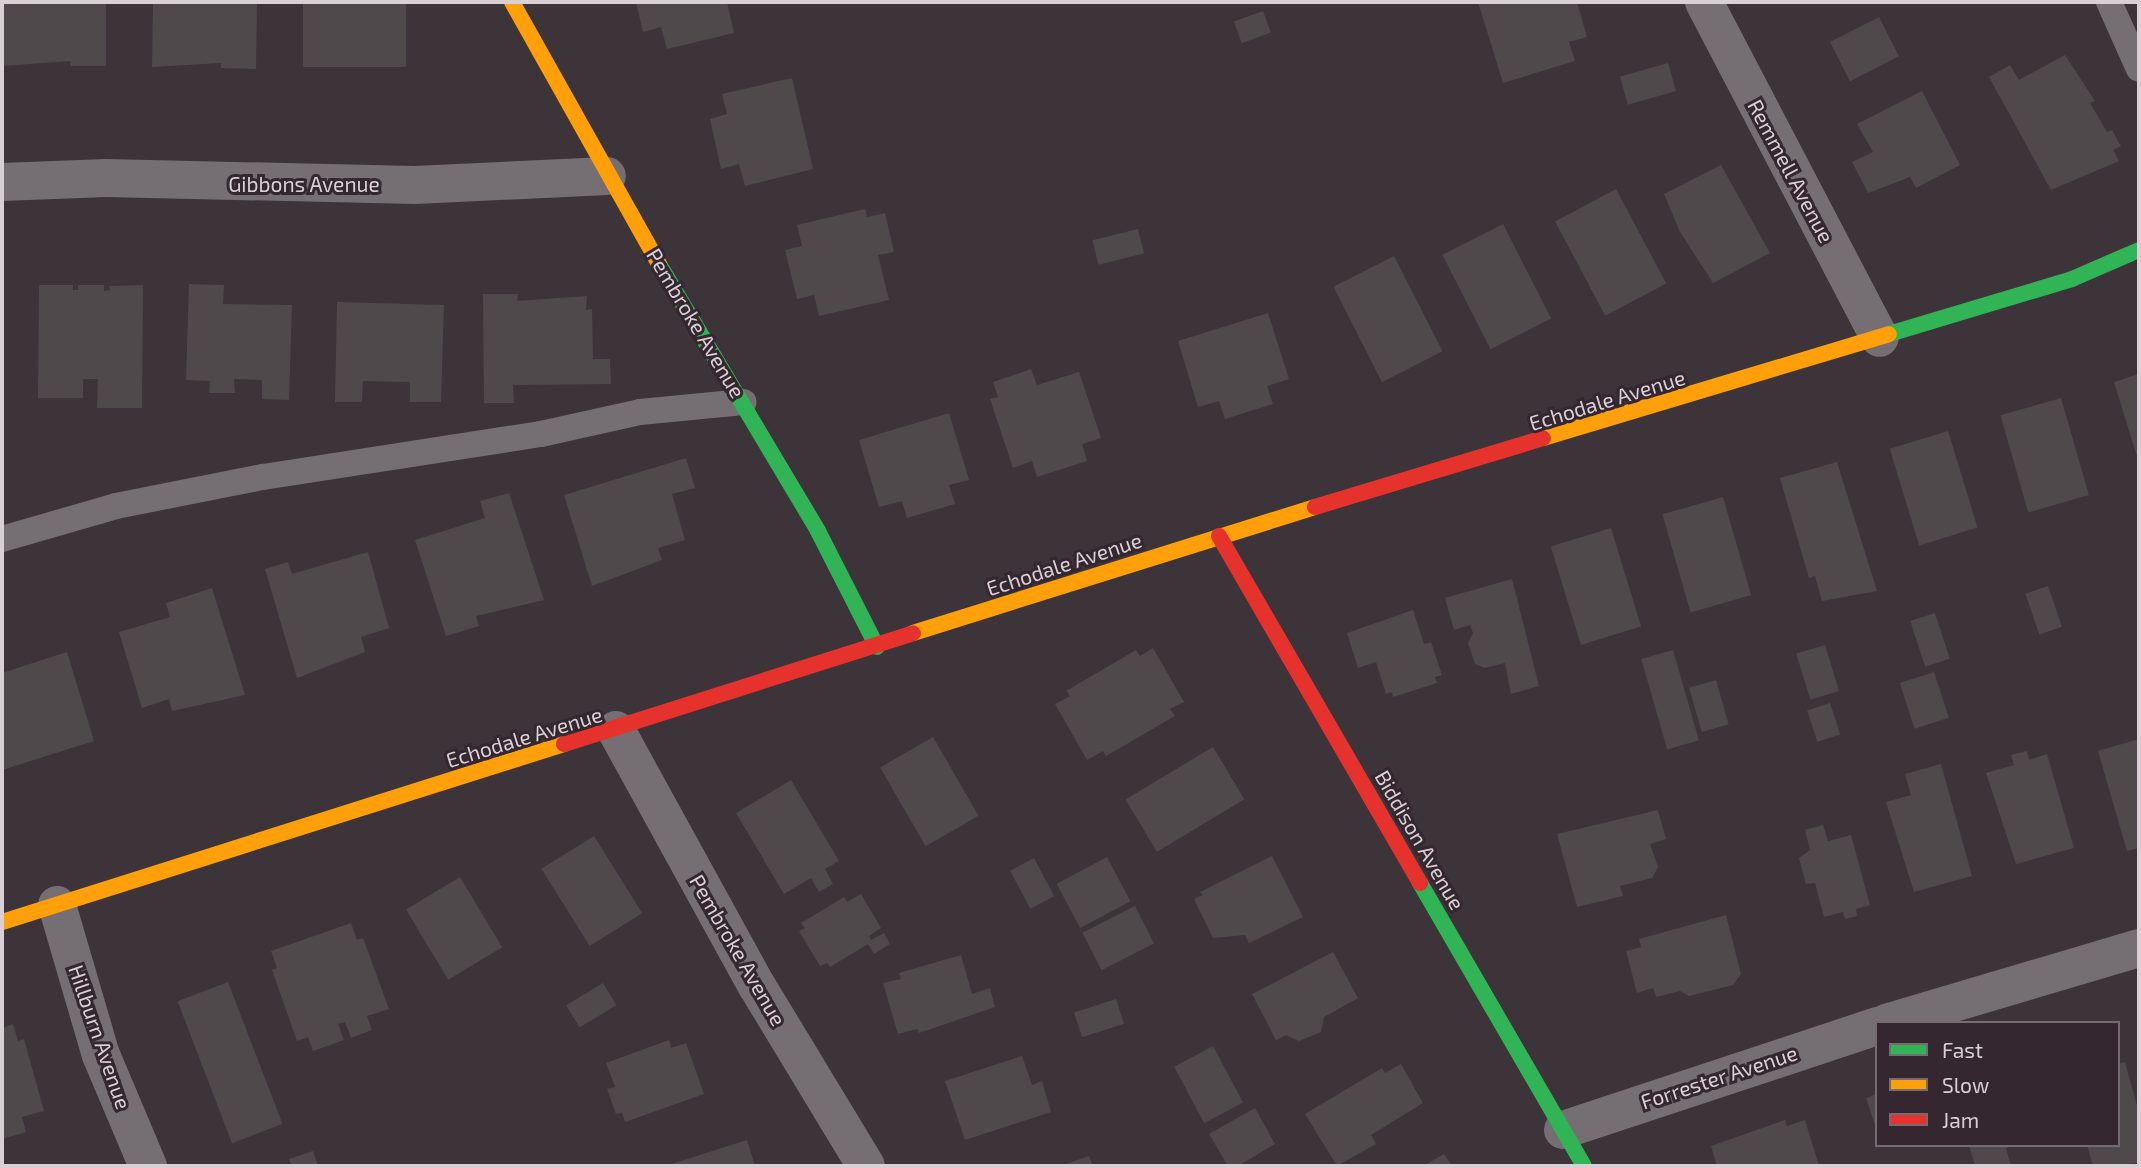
<!DOCTYPE html>
<style>
body{margin:0}
#map{position:relative;width:2141px;height:1168px;overflow:hidden;background:#3c3438;font-family:"Exo 2",sans-serif}
div>[style]{position:absolute}
[style*='--x']{left:calc(var(--x)*1px);top:calc(var(--y)*1px);width:calc(var(--w)*1px);rotate:calc(var(--a)*1deg)}
.building>*{inset:0;background:#4f494c;transform-origin:0 0}
.lane>*{height:26px;margin:-13px;padding:0 13px;transform-origin:13px;border-radius:13px;background:#756e72}
.street>*{height:38px;margin:-19px;padding:0 19px;transform-origin:19px;border-radius:19px;background:#756e72}
.fast>*{height:16px;margin:-8px;padding:0 8px;transform-origin:8px;border-radius:8px;background:#30b455}
.slow>*{height:16px;margin:-8px;padding:0 8px;transform-origin:8px;border-radius:8px;background:#ff9f0a}
.jam>*{height:16px;margin:-8px;padding:0 8px;transform-origin:8px;border-radius:8px;background:#e5322d}
span{translate:-50% -50%;white-space:nowrap;text-align:center;line-height:1.15;-webkit-text-stroke:6px #34272f;paint-order:stroke}
.street-label{font-size:21px;color:#d8d0d4}
.frame{position:absolute;inset:0;border:4px solid #d8d0d4;pointer-events:none}
.legend{position:absolute;left:1875px;top:1021px;width:245px;height:126px;box-sizing:border-box;background:#34272f;border:2px solid #766b71;margin:0;padding:9px 12px;list-style:none;font-size:21px;color:#d8d0d4}
.legend li{display:flex;align-items:center;gap:14px;height:35px}
.legend b{width:35px;border:2px solid #766b71}
</style>
<div id="map">
<div class="building">
<div style="clip-path:polygon(2px 2px,106px 2px,106px 66px,71px 66px,70px 61px,3px 66px)"></div>
<div style="clip-path:polygon(153px 2px,257px 2px,256px 69px,221px 68px,221px 63px,152px 67px)"></div>
<div style="left:303px;top:2px;width:103px;height:65px"></div>
<div style="clip-path:polygon(636px 2px,727px 2px,734px 33px,667px 49px,661px 27px,643px 32px)"></div>
<div style="clip-path:polygon(1478px 2px,1577px 2px,1587px 37px,1569px 42px,1575px 61px,1503px 83px)"></div>
<div style="left:1263px;top:11px;width:23px;height:31px;rotate:70deg"></div>
<div style="left:1879px;top:17px;width:44px;height:55px;rotate:63deg"></div>
<div style="clip-path:polygon(2065px 55px,2095px 101px,2090px 103px,2107px 132px,2112px 130px,2121px 146px,2113px 150px,2119px 161px,2051px 190px,1989px 77px,2010px 65px,2019px 80px)"></div>
<div style="left:1668px;top:63px;width:29px;height:50px;rotate:74deg"></div>
<div style="clip-path:polygon(792px 78px,813px 169px,745px 186px,739px 164px,721px 169px,710px 119px,727px 114px,722px 94px)"></div>
<div style="clip-path:polygon(1922px 91px,1960px 165px,1916px 188px,1910px 177px,1868px 193px,1852px 162px,1873px 152px,1857px 124px)"></div>
<div style="clip-path:polygon(1721px 165px,1770px 253px,1713px 283px,1680px 232px,1664px 194px)"></div>
<div style="left:1616px;top:189px;width:107px;height:69px;rotate:62deg"></div>
<div style="clip-path:polygon(865px 209px,867px 217px,885px 213px,894px 252px,878px 255px,889px 300px,819px 316px,814px 295px,797px 299px,785px 250px,802px 246px,797px 225px)"></div>
<div style="left:1503px;top:224px;width:106px;height:68px;rotate:63deg"></div>
<div style="left:1138px;top:229px;width:25px;height:47px;rotate:76deg"></div>
<div style="left:1394px;top:256px;width:107px;height:68px;rotate:63deg"></div>
<div style="clip-path:polygon(189px 284px,224px 285px,223px 304px,292px 305px,289px 400px,262px 399px,262px 380px,234px 379px,235px 393px,209px 393px,210px 381px,186px 380px)"></div>
<div style="clip-path:polygon(39px 285px,73px 285px,73px 290px,78px 290px,78px 285px,104px 285px,104px 291px,110px 290px,109px 286px,143px 285px,142px 408px,97px 408px,98px 379px,83px 379px,83px 398px,38px 398px)"></div>
<div style="clip-path:polygon(483px 294px,518px 294px,517px 301px,587px 296px,586px 310px,592px 309px,593px 359px,610px 359px,611px 384px,513px 385px,514px 403px,484px 403px)"></div>
<div style="clip-path:polygon(337px 302px,444px 305px,441px 402px,410px 402px,410px 382px,363px 381px,362px 402px,335px 402px)"></div>
<div style="clip-path:polygon(1268px 313px,1289px 379px,1267px 386px,1273px 404px,1225px 419px,1219px 401px,1198px 407px,1178px 341px)"></div>
<div style="clip-path:polygon(1031px 369px,1037px 385px,1079px 372px,1101px 438px,1082px 444px,1087px 461px,1037px 477px,1032px 461px,1013px 468px,990px 399px,998px 397px,993px 382px)"></div>
<div style="clip-path:polygon(2139px 374px,2139px 463px,2114px 382px)"></div>
<div style="left:2061px;top:398px;width:101px;height:63px;rotate:74deg"></div>
<div style="clip-path:polygon(949px 413px,969px 480px,949px 485px,955px 504px,907px 518px,902px 501px,879px 507px,859px 440px)"></div>
<div style="left:1948px;top:431px;width:101px;height:61px;rotate:73deg"></div>
<div style="clip-path:polygon(686px 458px,695px 488px,672px 494px,685px 540px,658px 548px,662px 560px,592px 586px,564px 495px)"></div>
<div style="clip-path:polygon(1837px 462px,1877px 591px,1822px 601px,1815px 576px,1809px 578px,1780px 478px)"></div>
<div style="clip-path:polygon(509px 493px,544px 600px,476px 616px,479px 626px,446px 636px,415px 540px,485px 518px,480px 501px)"></div>
<div style="left:1723px;top:497px;width:102px;height:63px;rotate:74deg"></div>
<div style="left:1611px;top:528px;width:103px;height:63px;rotate:73deg"></div>
<div style="clip-path:polygon(368px 552px,389px 628px,361px 637px,365px 652px,297px 678px,265px 569px,288px 562px,292px 574px)"></div>
<div style="clip-path:polygon(1512px 579px,1539px 686px,1511px 694px,1505px 663px,1485px 668px,1475px 664px,1468px 643px,1473px 633px,1470px 625px,1454px 630px,1445px 598px)"></div>
<div style="left:2048px;top:586px;width:43px;height:24px;rotate:71deg"></div>
<div style="clip-path:polygon(212px 588px,245px 695px,172px 711px,169px 699px,142px 708px,119px 632px,170px 617px,166px 603px)"></div>
<div style="clip-path:polygon(1413px 610px,1424px 644px,1431px 642px,1442px 675px,1435px 677px,1437px 683px,1393px 697px,1392px 692px,1386px 694px,1376px 662px,1358px 668px,1347px 633px)"></div>
<div style="left:1935px;top:613px;width:48px;height:26px;rotate:72deg"></div>
<div style="left:1825px;top:645px;width:48px;height:30px;rotate:73deg"></div>
<div style="clip-path:polygon(1153px 648px,1184px 702px,1170px 709px,1175px 716px,1106px 756px,1103px 751px,1087px 760px,1055px 704px,1070px 696px,1066px 691px,1136px 650px,1140px 656px)"></div>
<div style="left:1673px;top:650px;width:94px;height:33px;rotate:74deg"></div>
<div style="clip-path:polygon(67px 652px,94px 741px,2px 770px,2px 673px)"></div>
<div style="left:1934px;top:672px;width:48px;height:36px;rotate:72deg"></div>
<div style="left:1716px;top:680px;width:46px;height:28px;rotate:74deg"></div>
<div style="left:1830px;top:703px;width:33px;height:24px;rotate:72deg"></div>
<div style="left:933px;top:737px;width:91px;height:61px;rotate:60deg"></div>
<div style="clip-path:polygon(2139px 739px,2139px 848px,2127px 851px,2098px 751px)"></div>
<div style="left:1213px;top:747px;width:61px;height:102px;rotate:59deg"></div>
<div style="clip-path:polygon(2027px 751px,2029px 760px,2047px 754px,2074px 848px,2016px 864px,1986px 773px,2014px 765px,2011px 755px)"></div>
<div style="clip-path:polygon(1941px 764px,1972px 876px,1914px 892px,1886px 802px,1911px 795px,1905px 774px)"></div>
<div style="clip-path:polygon(791px 780px,839px 861px,825px 869px,833px 884px,819px 892px,811px 878px,784px 894px,736px 813px)"></div>
<div style="clip-path:polygon(1658px 810px,1666px 839px,1650px 844px,1658px 867px,1652px 878px,1620px 886px,1623px 896px,1577px 907px,1557px 834px)"></div>
<div style="clip-path:polygon(1823px 825px,1828px 841px,1851px 835px,1870px 905px,1856px 909px,1857px 916px,1845px 919px,1843px 912px,1824px 917px,1815px 883px,1806px 884px,1799px 858px,1810px 850px,1805px 830px)"></div>
<div style="left:594px;top:836px;width:91px;height:62px;rotate:58deg"></div>
<div style="clip-path:polygon(1272px 856px,1303px 917px,1249px 943px,1245px 935px,1213px 938px,1194px 899px,1203px 895px,1200px 892px)"></div>
<div style="left:1107px;top:857px;width:50px;height:57px;rotate:62deg"></div>
<div style="left:1034px;top:858px;width:43px;height:27px;rotate:62deg"></div>
<div style="left:460px;top:877px;width:82px;height:63px;rotate:59deg"></div>
<div style="clip-path:polygon(861px 894px,881px 928px,869px 936px,871px 940px,884px 933px,890px 944px,874px 954px,868px 944px,830px 967px,827px 963px,820px 966px,799px 931px,805px 928px,801px 923px,844px 897px,847px 902px)"></div>
<div style="left:1135px;top:906px;width:42px;height:59px;rotate:63deg"></div>
<div style="clip-path:polygon(1726px 915px,1741px 974px,1733px 985px,1689px 996px,1680px 991px,1656px 997px,1653px 988px,1637px 993px,1626px 951px,1641px 947px,1639px 939px)"></div>
<div style="clip-path:polygon(351px 923px,357px 940px,363px 938px,389px 1009px,367px 1016px,372px 1030px,351px 1038px,345px 1022px,338px 1024px,344px 1040px,313px 1051px,308px 1037px,297px 1041px,272px 970px,277px 968px,271px 951px)"></div>
<div style="clip-path:polygon(1333px 952px,1358px 998px,1324px 1017px,1321px 1032px,1299px 1041px,1286px 1035px,1276px 1040px,1252px 994px)"></div>
<div style="clip-path:polygon(961px 955px,972px 994px,990px 988px,995px 1007px,919px 1033px,917px 1029px,898px 1034px,883px 983px,901px 979px,899px 973px)"></div>
<div style="left:228px;top:982px;width:152px;height:54px;rotate:69deg"></div>
<div style="left:603px;top:983px;width:26px;height:43px;rotate:59deg"></div>
<div style="left:1116px;top:999px;width:26px;height:44px;rotate:72deg"></div>
<div style="clip-path:polygon(13px 1024px,18px 1041px,24px 1039px,44px 1111px,22px 1117px,26px 1132px,3px 1139px,2px 1028px)"></div>
<div style="clip-path:polygon(669px 1040px,671px 1048px,686px 1043px,704px 1094px,625px 1122px,622px 1113px,616px 1114px,607px 1089px,615px 1087px,606px 1063px)"></div>
<div style="left:1213px;top:1046px;width:64px;height:44px;rotate:62deg"></div>
<div style="clip-path:polygon(1022px 1056px,1032px 1085px,1042px 1081px,1051px 1112px,965px 1140px,945px 1081px)"></div>
<div style="clip-path:polygon(2125px 1062px,2139px 1113px,2139px 1163px,2093px 1166px,2087px 1145px,2118px 1145px,2118px 1064px)"></div>
<div style="clip-path:polygon(1401px 1064px,1423px 1103px,1371px 1135px,1376px 1144px,1337px 1166px,1305px 1114px,1382px 1068px,1385px 1073px)"></div>
<div style="clip-path:polygon(1877px 1094px,1877px 1128px,1876px 1128px,1866px 1098px)"></div>
<div style="clip-path:polygon(1255px 1108px,1275px 1144px,1238px 1166px,1228px 1166px,1209px 1134px)"></div>
<div style="clip-path:polygon(1785px 1120px,1787px 1126px,1805px 1120px,1819px 1166px,1717px 1166px,1711px 1146px)"></div>
<div style="clip-path:polygon(747px 1140px,755px 1166px,665px 1166px)"></div>
<div style="clip-path:polygon(1969px 1145px,2014px 1145px,2006px 1148px,2011px 1166px,1975px 1166px)"></div>
<div style="clip-path:polygon(313px 1151px,318px 1166px,292px 1166px,289px 1159px)"></div>
<div style="clip-path:polygon(1444px 1154px,1452px 1166px,1423px 1166px)"></div>
<div style="clip-path:polygon(1089px 1156px,1093px 1166px,1060px 1166px)"></div>
</div>
<div class="lane">
<div style="--x:2109;--y:2;--w:73;--a:65.9"></div>
<div style="--x:2;--y:539;--w:119;--a:-16.1"></div>
<div style="--x:116;--y:506;--w:150;--a:-11.2"></div>
<div style="--x:263;--y:477;--w:281;--a:-8.8"></div>
<div style="--x:541;--y:434;--w:101;--a:-12.5"></div>
<div style="--x:640;--y:412;--w:104;--a:-5.5"></div>
</div>
<div class="street">
<div style="--x:1704;--y:2;--w:379;--a:62.4"></div>
<div style="--x:2;--y:182;--w:104;--a:-2.2"></div>
<div style="--x:106;--y:178;--w:309;--a:1.3"></div>
<div style="--x:415;--y:185;--w:192;--a:-2.7"></div>
<div style="--x:616;--y:730;--w:292;--a:61.2"></div>
<div style="--x:757;--y:986;--w:210;--a:58.8"></div>
<div style="--x:57;--y:905;--w:156;--a:73.7"></div>
<div style="--x:101;--y:1055;--w:121;--a:67.1"></div>
<div style="--x:1886;--y:1023;--w:264;--a:-16.5"></div>
<div style="--x:1563;--y:1130;--w:331;--a:-18.3"></div>
</div>
<div class="fast">
<div style="--x:659;--y:264;--w:311;--a:59.2"></div>
<div style="--x:818;--y:531;--w:130;--a:63"></div>
<div style="--x:1889;--y:334;--w:191;--a:-16.7"></div>
<div style="--x:2072;--y:279;--w:73;--a:-23.4"></div>
<div style="--x:1420;--y:883;--w:327;--a:59.9"></div>
</div>
<div class="slow">
<div style="--x:512;--y:2;--w:300;--a:60.7"></div>
<div style="--x:1543;--y:438;--w:361;--a:-16.7"></div>
<div style="--x:913;--y:633;--w:421;--a:-17.4"></div>
<div style="--x:2;--y:922;--w:590;--a:-17.57"></div>
</div>
<div class="jam">
<div style="--x:1315;--y:507;--w:238;--a:-16.8"></div>
<div style="--x:1219;--y:536;--w:401;--a:59.9"></div>
<div style="--x:564;--y:744;--w:366;--a:-17.6"></div>
</div>
<div class="street-label">
<span style="left:1791px;top:171px;rotate:62deg">Remmell Avenue</span>
<span style="left:304px;top:184px">Gibbons Avenue</span>
<span style="left:696px;top:323px;rotate:59deg">Pembroke Avenue</span>
<span style="left:1607px;top:400px;rotate:-17deg">Echodale Avenue</span>
<span style="left:1064px;top:564px;rotate:-18deg">Echodale Avenue</span>
<span style="left:524px;top:737px;rotate:-17deg">Echodale Avenue</span>
<span style="left:1420px;top:840px;rotate:60deg">Biddison Avenue</span>
<span style="left:738px;top:950px;rotate:60deg">Pembroke Avenue</span>
<span style="left:100px;top:1037px;rotate:71deg">Hillburn Avenue</span>
<span style="left:1719px;top:1077px;rotate:-18deg">Forrester Avenue</span>
</div>
<div class="frame"></div>
<ul class="legend">
<li><b style="height:9px;background:#30b455"></b>Fast</li>
<li><b style="height:9px;background:#ff9f0a"></b>Slow</li>
<li><b style="height:9px;background:#e5322d"></b>Jam</li>
</ul>
</div>
